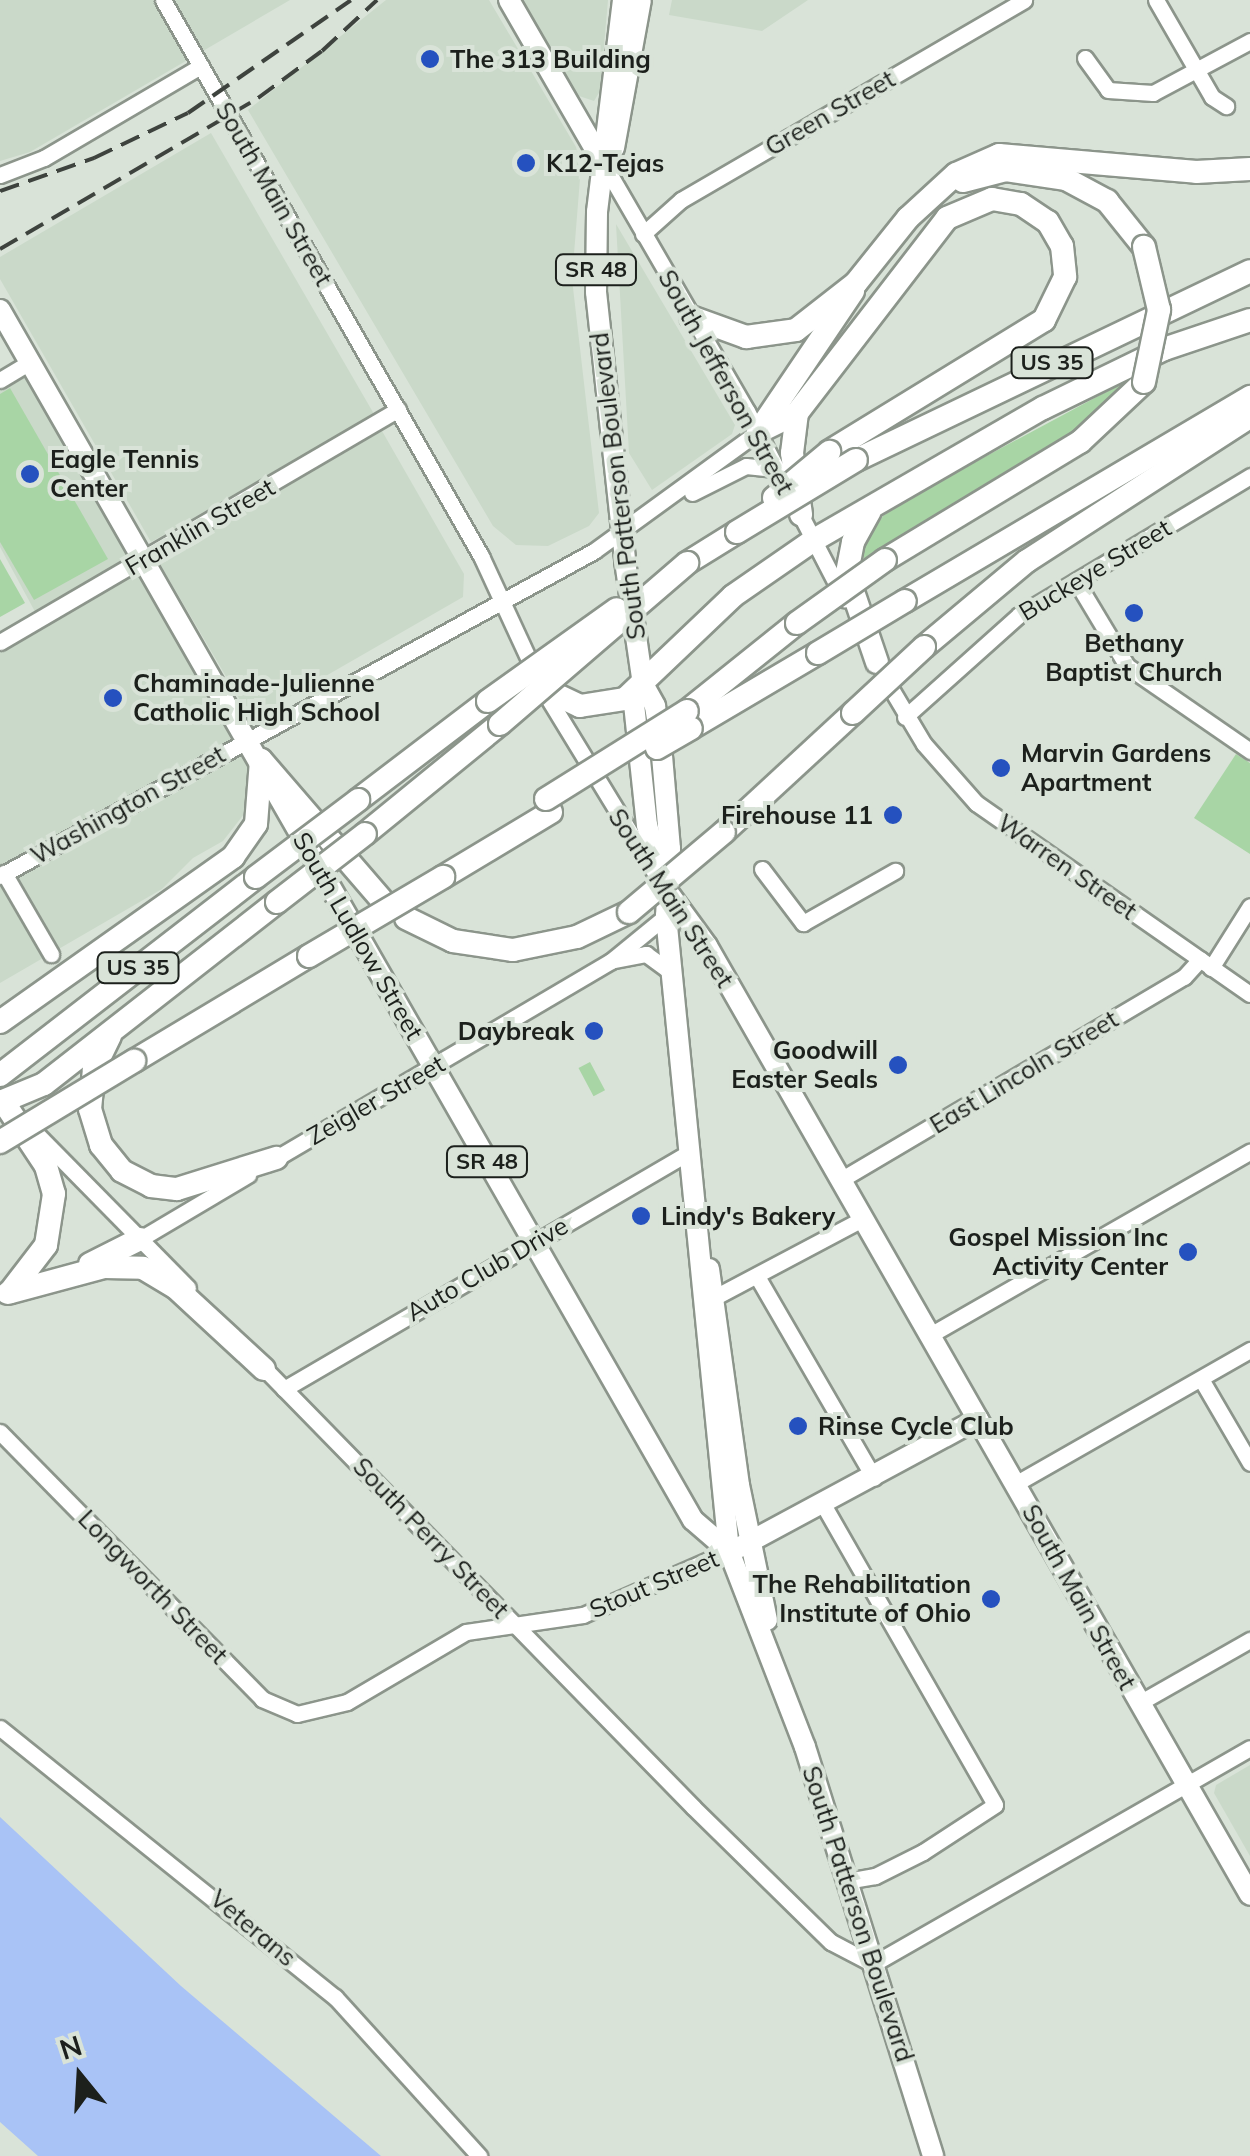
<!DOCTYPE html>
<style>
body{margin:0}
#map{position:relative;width:1250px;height:2156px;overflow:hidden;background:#d9e3d8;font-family:Mulish,sans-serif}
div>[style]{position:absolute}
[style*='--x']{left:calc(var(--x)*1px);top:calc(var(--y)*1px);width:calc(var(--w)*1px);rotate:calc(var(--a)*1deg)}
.built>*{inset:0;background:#cad9c9}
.green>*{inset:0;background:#a8d5a5;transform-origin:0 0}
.water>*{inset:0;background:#a9c3f6}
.roads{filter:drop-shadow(2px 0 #8c958b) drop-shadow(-2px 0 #8c958b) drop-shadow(0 2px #8c958b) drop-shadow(0 -2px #8c958b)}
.minor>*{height:15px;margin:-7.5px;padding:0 7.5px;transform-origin:7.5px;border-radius:7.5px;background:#fff}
.major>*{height:20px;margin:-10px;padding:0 10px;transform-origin:10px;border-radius:10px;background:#fff}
.highway>*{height:22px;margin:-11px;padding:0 11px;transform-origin:11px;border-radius:11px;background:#fff}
.rail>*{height:4px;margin-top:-2px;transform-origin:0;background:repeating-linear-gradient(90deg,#3e433e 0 20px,transparent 0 30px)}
.bridges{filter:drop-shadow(2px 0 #8c958b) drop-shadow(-2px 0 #8c958b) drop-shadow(0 2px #8c958b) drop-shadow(0 -2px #8c958b)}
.highway-bridge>*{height:22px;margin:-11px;padding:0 11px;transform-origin:11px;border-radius:11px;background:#fff}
.dots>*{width:28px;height:28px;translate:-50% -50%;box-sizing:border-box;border:5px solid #d9e3d8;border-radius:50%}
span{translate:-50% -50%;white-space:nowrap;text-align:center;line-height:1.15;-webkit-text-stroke:8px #d9e3d8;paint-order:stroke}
.shield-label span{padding:2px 8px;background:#d9e3d8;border:2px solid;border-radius:8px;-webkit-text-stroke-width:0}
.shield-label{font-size:22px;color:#1c201c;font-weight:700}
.poi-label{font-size:25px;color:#1c201c;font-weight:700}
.left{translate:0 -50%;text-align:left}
.right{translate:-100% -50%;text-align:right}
.street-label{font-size:25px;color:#1c201c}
.north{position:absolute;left:30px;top:2026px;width:100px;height:100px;-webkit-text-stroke:8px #d9e3d8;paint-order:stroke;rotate:342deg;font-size:28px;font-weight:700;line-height:40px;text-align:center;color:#1c201c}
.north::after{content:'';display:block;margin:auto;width:35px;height:45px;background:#1c201c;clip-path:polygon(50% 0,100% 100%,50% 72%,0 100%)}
</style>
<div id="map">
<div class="built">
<div style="clip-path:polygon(0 0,290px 0,30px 152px,0 161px)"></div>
<div style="clip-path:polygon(386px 0,489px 0,576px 147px,581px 166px,572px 279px,599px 513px,589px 526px,548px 546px,516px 545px,493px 526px,248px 110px)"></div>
<div style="clip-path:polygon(519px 0,608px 0,600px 91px,594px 101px,576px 95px)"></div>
<div style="clip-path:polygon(672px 0,808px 0,762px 31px,669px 15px)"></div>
<div style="clip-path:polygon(211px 133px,374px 414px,151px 542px,0 279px,0 257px)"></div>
<div style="clip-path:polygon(616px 224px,735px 425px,732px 434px,652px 490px,629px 453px)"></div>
<div style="clip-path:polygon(30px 362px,261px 760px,248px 809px,223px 841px,193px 858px,162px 889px,0 983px,0 642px,39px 619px,0 547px,0 380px)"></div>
<div style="clip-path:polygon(382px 431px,464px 574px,463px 597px,251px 719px,157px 559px)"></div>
<div style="clip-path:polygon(1250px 1765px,1250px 1856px,1214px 1793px,1216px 1785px)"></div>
</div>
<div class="green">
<div style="clip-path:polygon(1130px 379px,1074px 434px,863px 563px,865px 543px,883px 516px,912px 496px)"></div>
<div style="clip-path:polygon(10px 388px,108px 559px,34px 600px,0 542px,0 394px)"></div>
<div style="clip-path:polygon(0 559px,25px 603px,0 617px)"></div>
<div style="clip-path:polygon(1236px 754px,1250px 763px,1250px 854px,1194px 818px)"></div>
<div style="left:590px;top:1062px;width:32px;height:13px;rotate:62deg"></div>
</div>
<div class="water">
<div style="clip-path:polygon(0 1817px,181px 1986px,381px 2156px,38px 2156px,0 2122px)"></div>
</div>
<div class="roads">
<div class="minor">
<div style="--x:163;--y:0;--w:641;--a:60.23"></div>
<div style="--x:481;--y:556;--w:145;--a:65.2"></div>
<div style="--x:542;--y:688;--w:225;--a:58.6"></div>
<div style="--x:1156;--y:0;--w:112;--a:60"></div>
<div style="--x:1212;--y:97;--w:17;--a:33"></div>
<div style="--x:1085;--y:58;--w:39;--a:54"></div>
<div style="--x:1108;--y:90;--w:45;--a:3.8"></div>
<div style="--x:1153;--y:93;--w:110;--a:-28.2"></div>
<div style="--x:606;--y:168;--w:281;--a:59.9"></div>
<div style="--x:747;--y:411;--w:212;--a:62.7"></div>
<div style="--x:0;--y:175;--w:47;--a:-21.1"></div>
<div style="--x:44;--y:158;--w:182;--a:-30.4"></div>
<div style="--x:643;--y:234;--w:51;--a:-41.8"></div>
<div style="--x:681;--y:200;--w:397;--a:-30.2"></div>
<div style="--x:0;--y:380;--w:35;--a:-31"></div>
<div style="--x:692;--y:493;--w:60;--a:-26.6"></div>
<div style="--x:746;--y:466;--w:31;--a:6"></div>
<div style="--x:1076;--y:581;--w:99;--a:59"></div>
<div style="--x:1127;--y:666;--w:150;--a:34.6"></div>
<div style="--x:0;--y:642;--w:461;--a:-30.3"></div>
<div style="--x:884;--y:677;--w:78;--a:59.2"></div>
<div style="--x:924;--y:744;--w:79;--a:48.6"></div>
<div style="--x:976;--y:803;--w:334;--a:34.9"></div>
<div style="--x:905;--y:717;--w:153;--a:-41.8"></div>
<div style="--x:1019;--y:615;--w:270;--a:-31"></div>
<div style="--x:762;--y:869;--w:68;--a:52.8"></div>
<div style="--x:803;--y:923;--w:106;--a:-29.5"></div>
<div style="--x:4;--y:873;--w:94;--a:59.9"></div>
<div style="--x:0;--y:876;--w:677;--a:-28.68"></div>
<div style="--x:594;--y:551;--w:203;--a:-36"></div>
<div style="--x:615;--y:960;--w:32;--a:-11"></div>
<div style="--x:646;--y:954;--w:32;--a:36"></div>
<div style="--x:1211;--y:968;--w:73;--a:-57.8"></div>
<div style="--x:26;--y:1123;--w:231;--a:45.5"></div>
<div style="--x:268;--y:1163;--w:398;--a:-30.5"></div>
<div style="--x:611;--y:961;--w:71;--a:-39.3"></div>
<div style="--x:842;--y:1179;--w:397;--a:-30.6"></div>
<div style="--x:1184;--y:977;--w:24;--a:-48"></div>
<div style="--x:140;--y:1239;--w:126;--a:-30.7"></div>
<div style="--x:758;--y:1278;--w:231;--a:59.9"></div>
<div style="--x:715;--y:1297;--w:169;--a:-27.9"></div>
<div style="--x:930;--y:1335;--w:369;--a:-29.8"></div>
<div style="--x:259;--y:1363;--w:621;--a:45.65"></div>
<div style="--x:693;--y:1807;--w:193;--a:44.4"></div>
<div style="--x:831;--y:1942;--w:47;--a:27.6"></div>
<div style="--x:873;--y:1964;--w:434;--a:-29.8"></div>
<div style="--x:1201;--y:1379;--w:97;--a:59.7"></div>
<div style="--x:284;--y:1389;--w:471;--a:-30.3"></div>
<div style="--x:0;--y:1432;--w:374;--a:45.5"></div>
<div style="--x:262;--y:1699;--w:38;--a:23"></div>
<div style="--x:297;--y:1714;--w:51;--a:-13.5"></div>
<div style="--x:347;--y:1702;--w:138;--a:-30.5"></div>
<div style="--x:466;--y:1632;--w:118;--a:-8.3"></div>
<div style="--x:583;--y:1615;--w:159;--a:-23.7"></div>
<div style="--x:1015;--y:1484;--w:271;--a:-29.7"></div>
<div style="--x:824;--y:1506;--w:344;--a:60.2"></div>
<div style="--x:995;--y:1805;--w:86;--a:146.9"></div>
<div style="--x:923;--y:1852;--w:54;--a:153.4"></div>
<div style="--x:875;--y:1876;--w:27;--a:170"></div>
<div style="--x:1139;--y:1703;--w:128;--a:-29.6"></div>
<div style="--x:0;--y:1728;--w:430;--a:38.8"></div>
<div style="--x:335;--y:1997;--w:215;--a:47.8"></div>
</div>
<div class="major">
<div style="--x:509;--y:0;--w:192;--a:60"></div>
<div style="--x:623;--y:0;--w:214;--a:97"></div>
<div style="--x:597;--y:212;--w:80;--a:90.7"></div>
<div style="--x:596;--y:292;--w:271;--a:83.8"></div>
<div style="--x:625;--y:561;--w:124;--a:81.7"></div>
<div style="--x:643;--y:684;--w:25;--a:61"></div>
<div style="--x:655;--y:706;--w:38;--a:81"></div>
<div style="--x:661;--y:744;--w:105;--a:85.1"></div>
<div style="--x:670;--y:849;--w:67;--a:93.4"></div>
<div style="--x:666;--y:916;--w:638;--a:84.33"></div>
<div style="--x:729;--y:1551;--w:210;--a:68.8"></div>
<div style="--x:805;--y:1747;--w:429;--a:72.6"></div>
<div style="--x:614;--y:148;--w:150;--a:-79.7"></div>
<div style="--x:0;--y:310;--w:1394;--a:60.2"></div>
<div style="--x:693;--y:1520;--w:48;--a:40.7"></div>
<div style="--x:643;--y:684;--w:22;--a:114"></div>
<div style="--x:634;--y:704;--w:122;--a:83.9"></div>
<div style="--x:647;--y:825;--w:64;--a:74.7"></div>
<div style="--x:664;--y:887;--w:73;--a:53.9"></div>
<div style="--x:707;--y:946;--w:1093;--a:60.22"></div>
<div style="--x:709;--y:1269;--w:218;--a:82.1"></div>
<div style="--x:739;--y:1485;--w:138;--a:78.3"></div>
<div style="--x:740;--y:1547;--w:270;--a:-28.3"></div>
</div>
<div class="highway">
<div style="--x:963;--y:181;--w:44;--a:-14.3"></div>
<div style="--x:1006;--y:170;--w:61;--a:8.5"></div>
<div style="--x:1066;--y:179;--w:47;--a:28.2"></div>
<div style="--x:1107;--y:201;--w:59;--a:51.2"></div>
<div style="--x:691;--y:317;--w:59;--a:20"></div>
<div style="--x:746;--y:337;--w:50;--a:-8"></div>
<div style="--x:796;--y:330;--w:76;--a:-38.1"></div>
<div style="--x:856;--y:283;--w:83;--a:-51.3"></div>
<div style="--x:908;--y:218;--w:65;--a:-42.5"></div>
<div style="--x:956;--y:174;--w:47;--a:-23.8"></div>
<div style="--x:999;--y:155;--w:198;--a:4.9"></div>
<div style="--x:1196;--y:172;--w:54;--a:-3.2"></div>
<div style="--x:797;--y:413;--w:40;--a:97.1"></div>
<div style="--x:792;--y:453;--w:62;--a:81.6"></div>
<div style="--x:758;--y:432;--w:43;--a:-26"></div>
<div style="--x:797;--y:413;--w:246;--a:-52.4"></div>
<div style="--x:947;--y:218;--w:49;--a:-22.9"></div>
<div style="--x:992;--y:199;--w:29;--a:10"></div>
<div style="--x:1021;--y:204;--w:32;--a:34"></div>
<div style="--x:1048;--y:222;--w:28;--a:60"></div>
<div style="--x:1062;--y:246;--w:31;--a:84"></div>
<div style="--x:1065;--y:277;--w:48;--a:116"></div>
<div style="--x:1044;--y:320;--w:252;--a:148.5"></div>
<div style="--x:758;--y:432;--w:170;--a:-56"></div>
<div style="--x:856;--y:460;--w:437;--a:-25.6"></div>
<div style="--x:870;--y:511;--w:35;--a:119"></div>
<div style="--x:853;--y:542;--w:33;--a:101"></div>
<div style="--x:847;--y:574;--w:93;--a:71.2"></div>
<div style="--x:885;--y:560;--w:228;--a:-31.2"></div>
<div style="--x:1080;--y:442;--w:88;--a:-43.2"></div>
<div style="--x:687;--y:563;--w:59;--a:-31.8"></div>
<div style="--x:905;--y:601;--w:401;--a:-30.6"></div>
<div style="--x:924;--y:647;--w:134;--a:-39.9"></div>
<div style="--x:1027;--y:561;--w:265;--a:-32.9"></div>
<div style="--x:542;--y:688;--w:42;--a:25.3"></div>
<div style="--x:580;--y:706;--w:46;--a:-8.8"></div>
<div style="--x:625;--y:699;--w:149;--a:-43.6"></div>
<div style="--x:733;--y:596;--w:98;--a:-34.7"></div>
<div style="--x:814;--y:540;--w:264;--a:-30"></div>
<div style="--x:1043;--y:408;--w:135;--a:-26"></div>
<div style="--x:1164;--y:349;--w:91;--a:-18.6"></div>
<div style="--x:687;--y:711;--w:141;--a:-38.7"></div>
<div style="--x:691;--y:728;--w:147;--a:-30.6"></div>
<div style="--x:261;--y:760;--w:184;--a:49.2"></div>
<div style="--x:358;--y:800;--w:163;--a:-37.3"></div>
<div style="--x:724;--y:832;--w:176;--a:-42.7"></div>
<div style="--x:365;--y:834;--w:174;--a:-39.2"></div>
<div style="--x:443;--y:877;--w:126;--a:-31"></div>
<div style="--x:406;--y:918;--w:52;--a:26.1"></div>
<div style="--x:453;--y:941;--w:61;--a:8.5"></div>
<div style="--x:513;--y:950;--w:65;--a:-11.5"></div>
<div style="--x:577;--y:937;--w:58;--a:-25.7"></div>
<div style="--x:0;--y:1022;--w:286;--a:-35.3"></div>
<div style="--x:233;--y:857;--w:40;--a:-55.1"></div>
<div style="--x:256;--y:824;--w:64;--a:-85.5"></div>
<div style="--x:110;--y:1036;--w:37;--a:116"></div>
<div style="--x:94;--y:1069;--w:40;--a:95.7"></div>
<div style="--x:90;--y:1109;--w:38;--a:73"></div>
<div style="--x:101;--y:1145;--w:33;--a:51"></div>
<div style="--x:122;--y:1171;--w:33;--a:27"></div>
<div style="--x:151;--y:1186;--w:26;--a:7"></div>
<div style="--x:177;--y:1189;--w:104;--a:-17.4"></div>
<div style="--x:134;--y:1061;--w:204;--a:-31"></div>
<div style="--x:0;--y:1075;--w:324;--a:-37.7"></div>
<div style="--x:90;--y:1264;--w:56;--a:-26.6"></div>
<div style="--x:10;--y:1292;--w:59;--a:-52.5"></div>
<div style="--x:46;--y:1245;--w:52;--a:-81.1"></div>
<div style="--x:54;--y:1194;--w:29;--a:-106"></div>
<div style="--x:46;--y:1166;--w:78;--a:-123.5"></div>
<div style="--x:3;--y:1101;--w:44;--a:-22.5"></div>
<div style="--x:44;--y:1084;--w:296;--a:-38"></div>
<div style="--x:8;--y:1293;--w:99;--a:-15.2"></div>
<div style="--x:104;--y:1267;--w:39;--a:1"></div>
<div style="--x:143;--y:1268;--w:37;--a:31"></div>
<div style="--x:175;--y:1287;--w:121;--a:42.7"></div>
</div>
</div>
<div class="rail">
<div style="--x:0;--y:191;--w:100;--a:-19.3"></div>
<div style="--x:94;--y:158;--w:104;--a:-25.6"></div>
<div style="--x:188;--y:113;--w:198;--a:-34.7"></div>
<div style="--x:0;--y:249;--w:299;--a:-30.3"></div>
<div style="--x:258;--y:98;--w:79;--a:-36.3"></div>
<div style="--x:322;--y:51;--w:75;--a:-42.8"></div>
</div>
<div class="bridges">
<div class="highway-bridge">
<div style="--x:1144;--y:382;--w:74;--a:-78.2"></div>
<div style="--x:1159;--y:310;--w:65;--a:-103.4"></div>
<div style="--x:774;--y:498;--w:72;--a:-39.9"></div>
<div style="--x:737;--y:532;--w:139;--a:-31.2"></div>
<div style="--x:797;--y:623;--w:108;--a:-35.6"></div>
<div style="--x:818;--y:653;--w:101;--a:-30.9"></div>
<div style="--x:488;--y:701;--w:158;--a:-35.5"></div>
<div style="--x:853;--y:713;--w:97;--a:-42.9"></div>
<div style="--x:500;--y:724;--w:247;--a:-40.7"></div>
<div style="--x:657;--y:748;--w:39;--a:-30"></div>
<div style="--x:546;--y:799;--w:166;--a:-32"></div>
<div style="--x:256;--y:877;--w:128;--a:-37"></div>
<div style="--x:277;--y:902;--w:111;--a:-37.7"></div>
<div style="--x:629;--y:912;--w:124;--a:-40.1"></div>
<div style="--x:309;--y:956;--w:156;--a:-30.5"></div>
<div style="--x:0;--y:1142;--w:157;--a:-31.2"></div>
</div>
</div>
<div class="dots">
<div style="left:430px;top:59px;background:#2551bf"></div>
<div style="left:526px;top:163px;background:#2551bf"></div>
<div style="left:30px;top:474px;background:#2551bf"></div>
<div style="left:1134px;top:613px;background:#2551bf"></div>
<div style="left:113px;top:698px;background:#2551bf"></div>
<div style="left:1001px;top:768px;background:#2551bf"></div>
<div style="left:893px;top:815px;background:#2551bf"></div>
<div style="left:594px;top:1031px;background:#2551bf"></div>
<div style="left:898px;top:1065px;background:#2551bf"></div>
<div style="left:641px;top:1216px;background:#2551bf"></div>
<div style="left:1188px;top:1252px;background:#2551bf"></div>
<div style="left:798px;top:1426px;background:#2551bf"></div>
<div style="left:991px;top:1599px;background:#2551bf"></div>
</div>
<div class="shield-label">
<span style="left:596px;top:270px">SR 48</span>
<span style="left:1052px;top:363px">US 35</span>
<span style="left:138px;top:968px">US 35</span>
<span style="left:487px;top:1162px">SR 48</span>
</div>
<div class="poi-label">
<span class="left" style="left:450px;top:59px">The 313 Building</span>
<span class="left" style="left:546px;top:163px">K12-Tejas</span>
<span class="left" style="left:50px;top:474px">Eagle Tennis<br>Center</span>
<span style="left:1134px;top:658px">Bethany<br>Baptist Church</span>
<span class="left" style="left:133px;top:698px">Chaminade-Julienne<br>Catholic High School</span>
<span class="left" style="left:1021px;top:768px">Marvin Gardens<br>Apartment</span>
<span class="right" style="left:873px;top:815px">Firehouse 11</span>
<span class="right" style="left:574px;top:1031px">Daybreak</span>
<span class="right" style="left:878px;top:1065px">Goodwill<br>Easter Seals</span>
<span class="left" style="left:661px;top:1216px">Lindy's Bakery</span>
<span class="right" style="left:1168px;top:1252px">Gospel Mission Inc<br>Activity Center</span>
<span class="left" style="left:818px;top:1426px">Rinse Cycle Club</span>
<span class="right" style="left:971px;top:1599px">The Rehabilitation<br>Institute of Ohio</span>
</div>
<div class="street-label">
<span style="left:830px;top:113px;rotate:-30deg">Green Street</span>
<span style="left:274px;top:194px;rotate:60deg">South Main Street</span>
<span style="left:726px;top:382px;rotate:61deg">South Jefferson Street</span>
<span style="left:618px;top:486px;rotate:-97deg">South Patterson Boulevard</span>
<span style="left:200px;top:527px;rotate:-30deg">Franklin Street</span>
<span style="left:1095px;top:570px;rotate:-31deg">Buckeye Street</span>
<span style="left:128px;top:805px;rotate:-29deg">Washington Street</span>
<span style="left:1067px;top:867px;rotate:35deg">Warren Street</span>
<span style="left:671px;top:898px;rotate:57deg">South Main Street</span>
<span style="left:358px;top:936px;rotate:60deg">South Ludlow Street</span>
<span style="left:1024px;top:1072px;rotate:-31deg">East Lincoln Street</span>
<span style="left:376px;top:1100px;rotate:-30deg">Zeigler Street</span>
<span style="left:487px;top:1269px;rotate:-30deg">Auto Club Drive</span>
<span style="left:431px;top:1538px;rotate:46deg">South Perry Street</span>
<span style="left:654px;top:1584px;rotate:-23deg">Stout Street</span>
<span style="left:153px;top:1587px;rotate:46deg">Longworth Street</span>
<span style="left:1079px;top:1597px;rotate:61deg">South Main Street</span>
<span style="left:858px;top:1914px;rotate:72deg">South Patterson Boulevard</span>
<span style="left:253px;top:1928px;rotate:40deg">Veterans</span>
</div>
<div class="north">N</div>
</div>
